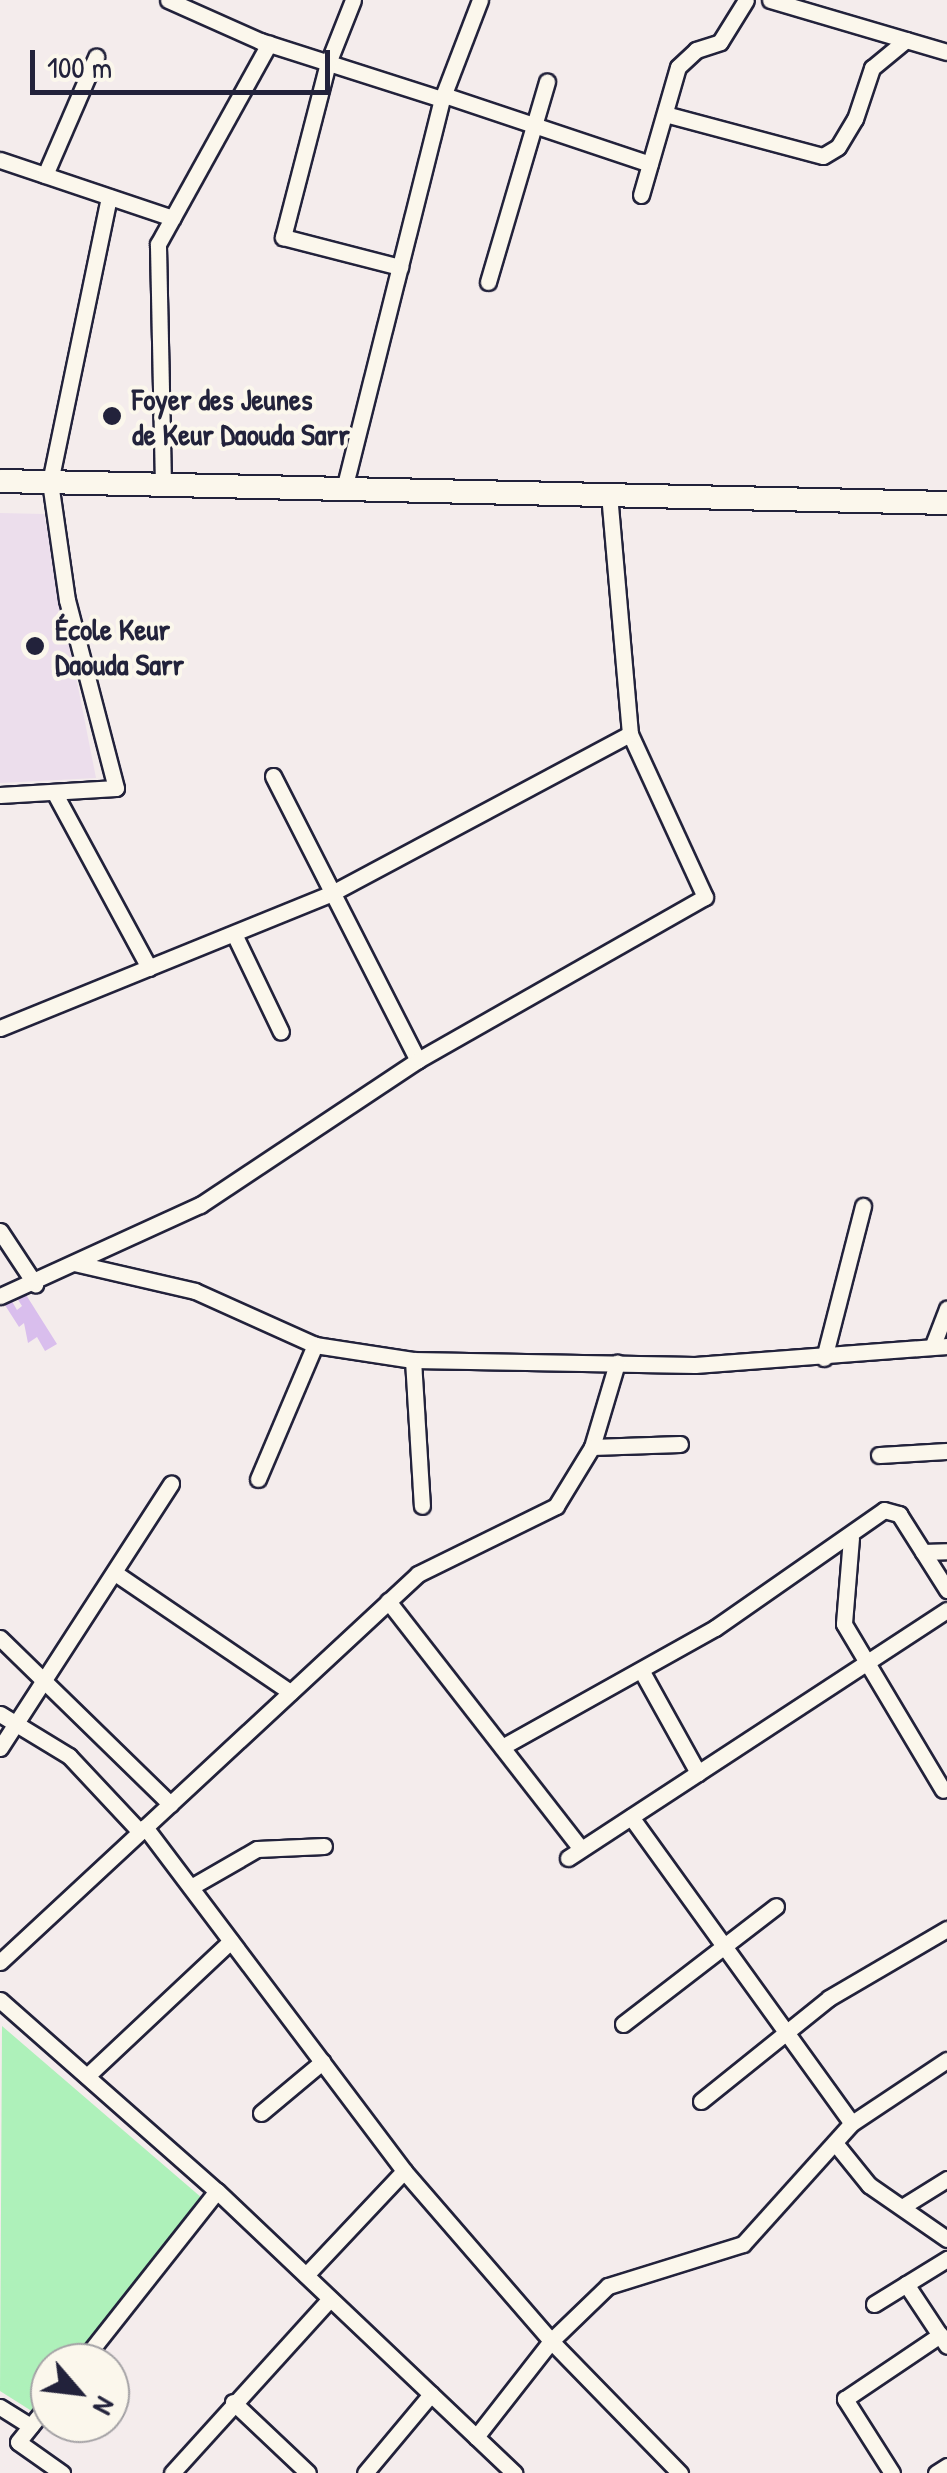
<!DOCTYPE html>
<meta charset="utf-8">
<style>
body{margin:0}
#map{position:relative;width:947px;height:2473px;overflow:hidden;background:#f4ecec;font-family:"Patrick Hand",sans-serif}
div>[style]{position:absolute}
[style*='--x']{left:calc(var(--x)*1px);top:calc(var(--y)*1px);width:calc(var(--w)*1px);rotate:calc(var(--a)*1deg)}
.built>*{inset:0;background:#ecdeec}
.green>*{inset:0;background:#aef1ba}
.building>*{inset:0;background:#d9beed}
.roads{filter:drop-shadow(2px 0 #22223b) drop-shadow(-2px 0 #22223b) drop-shadow(0 2px #22223b) drop-shadow(0 -2px #22223b)}
.street>*{height:15px;margin:-7.5px;padding:0 7.5px;transform-origin:7.5px;border-radius:7.5px;background:#fbf7ec}
.secondary>*{height:22px;margin:-11px;padding:0 11px;transform-origin:11px;border-radius:11px;background:#fbf7ec}
.dots>*{width:28px;height:28px;translate:-50% -50%;box-sizing:border-box;border:5px solid #fbf7ec;border-radius:50%}
span{translate:-50% -50%;white-space:nowrap;text-align:center;line-height:1.15;-webkit-text-stroke:8px #fbf7ec;paint-order:stroke}
.poi-label{font-size:30px;color:#22223b;font-weight:700}
.left{translate:0 -50%;text-align:left}
.north{position:absolute;left:30px;top:2343px;width:100px;height:100px;box-sizing:border-box;background:#fbf7ec;border:2px solid #a4a2a5;border-radius:50%;rotate:118deg;font-size:28px;font-weight:700;line-height:40px;text-align:center;color:#22223b}
.north::after{content:'';display:block;margin:auto;width:35px;height:45px;background:#22223b;clip-path:polygon(50% 0,100% 100%,50% 72%,0 100%)}
.scale{position:absolute;left:30px;top:50px;width:300px;height:45px;box-sizing:border-box;border:5px solid #22223b;border-top:0;padding-left:12px;font-size:30px;line-height:35px;white-space:nowrap;color:#22223b;-webkit-text-stroke:8px #fbf7ec;paint-order:stroke}
</style>
<div id="map">
<div class="built">
<div style="clip-path:polygon(0 513px,44px 514px,96px 778px,0 783px)"></div>
</div>
<div class="green">
<div style="clip-path:polygon(2px 2026px,202px 2198px,78px 2363px,50px 2363px,50px 2400px,38px 2415px,0 2391px)"></div>
</div>
<div class="building">
<div style="clip-path:polygon(23px 1290px,57px 1344px,45px 1351px,37px 1337px,28px 1343px,24px 1323px,19px 1327px,3px 1302px,10px 1298px,17px 1310px,22px 1306px,15px 1295px)"></div>
</div>
<div class="roads">
<div class="street">
<div style="--x:168;--y:0;--w:101;--a:24"></div>
<div style="--x:260;--y:41;--w:191;--a:17.7"></div>
<div style="--x:353;--y:0;--w:68;--a:111.6"></div>
<div style="--x:328;--y:63;--w:180;--a:104.5"></div>
<div style="--x:283;--y:237;--w:121;--a:14.4"></div>
<div style="--x:770;--y:0;--w:184;--a:16.4"></div>
<div style="--x:444;--y:95;--w:217;--a:18.5"></div>
<div style="--x:665;--y:114;--w:163;--a:14.9"></div>
<div style="--x:823;--y:156;--w:17;--a:-31"></div>
<div style="--x:838;--y:147;--w:33;--a:-59"></div>
<div style="--x:855;--y:119;--w:54;--a:-71.6"></div>
<div style="--x:872;--y:68;--w:44;--a:-39.5"></div>
<div style="--x:0;--y:160;--w:182;--a:18.6"></div>
<div style="--x:45;--y:175;--w:129;--a:-66.6"></div>
<div style="--x:641;--y:195;--w:133;--a:-73.9"></div>
<div style="--x:678;--y:67;--w:25;--a:-43"></div>
<div style="--x:696;--y:50;--w:25;--a:-18"></div>
<div style="--x:720;--y:42;--w:49;--a:-58.2"></div>
<div style="--x:488;--y:282;--w:209;--a:-73.6"></div>
<div style="--x:163;--y:485;--w:241;--a:-91.2"></div>
<div style="--x:158;--y:244;--w:229;--a:-61"></div>
<div style="--x:344;--y:489;--w:402;--a:-75.9"></div>
<div style="--x:442;--y:99;--w:106;--a:-69"></div>
<div style="--x:273;--y:776;--w:319;--a:63"></div>
<div style="--x:54;--y:792;--w:200;--a:61.6"></div>
<div style="--x:0;--y:795;--w:116;--a:-3.5"></div>
<div style="--x:116;--y:788;--w:194;--a:-104.6"></div>
<div style="--x:67;--y:600;--w:119;--a:-98.2"></div>
<div style="--x:50;--y:482;--w:291;--a:-78.3"></div>
<div style="--x:235;--y:936;--w:106;--a:64.4"></div>
<div style="--x:0;--y:1028;--w:356;--a:-22.1"></div>
<div style="--x:330;--y:894;--w:340;--a:-28.1"></div>
<div style="--x:0;--y:1231;--w:64;--a:56.6"></div>
<div style="--x:74;--y:1263;--w:124;--a:13"></div>
<div style="--x:195;--y:1291;--w:132;--a:24.2"></div>
<div style="--x:315;--y:1345;--w:99;--a:8.7"></div>
<div style="--x:413;--y:1360;--w:282;--a:1"></div>
<div style="--x:695;--y:1365;--w:253;--a:-4.3"></div>
<div style="--x:0;--y:1296;--w:220;--a:-24.5"></div>
<div style="--x:200;--y:1205;--w:262;--a:-33.6"></div>
<div style="--x:418;--y:1060;--w:330;--a:-29.6"></div>
<div style="--x:705;--y:897;--w:179;--a:-114.7"></div>
<div style="--x:630;--y:734;--w:240;--a:-95"></div>
<div style="--x:933;--y:1345;--w:39;--a:-69"></div>
<div style="--x:824;--y:1358;--w:157;--a:-75.6"></div>
<div style="--x:413;--y:1360;--w:146;--a:86.5"></div>
<div style="--x:592;--y:1447;--w:88;--a:-73.4"></div>
<div style="--x:879;--y:1455;--w:68;--a:-3.4"></div>
<div style="--x:258;--y:1479;--w:146;--a:-67"></div>
<div style="--x:851;--y:1538;--w:86;--a:94.7"></div>
<div style="--x:844;--y:1624;--w:193;--a:59.2"></div>
<div style="--x:923;--y:1552;--w:24;--a:-2"></div>
<div style="--x:115;--y:1573;--w:212;--a:34.2"></div>
<div style="--x:388;--y:1601;--w:314;--a:52.1"></div>
<div style="--x:0;--y:1638;--w:238;--a:44.3"></div>
<div style="--x:641;--y:1670;--w:118;--a:61"></div>
<div style="--x:0;--y:1714;--w:81;--a:31.3"></div>
<div style="--x:69;--y:1756;--w:104;--a:46.9"></div>
<div style="--x:502;--y:1747;--w:244;--a:-29.2"></div>
<div style="--x:715;--y:1628;--w:206;--a:-34.9"></div>
<div style="--x:884;--y:1510;--w:16;--a:15"></div>
<div style="--x:899;--y:1514;--w:90;--a:57.7"></div>
<div style="--x:0;--y:1748;--w:315;--a:-57.1"></div>
<div style="--x:631;--y:1817;--w:377;--a:54.2"></div>
<div style="--x:145;--y:1827;--w:431;--a:53"></div>
<div style="--x:404;--y:2171;--w:225;--a:49.1"></div>
<div style="--x:551;--y:2341;--w:185;--a:45.7"></div>
<div style="--x:568;--y:1858;--w:453;--a:-33.2"></div>
<div style="--x:191;--y:1887;--w:76;--a:-29.9"></div>
<div style="--x:257;--y:1849;--w:67;--a:-2.6"></div>
<div style="--x:0;--y:1962;--w:570;--a:-42.87"></div>
<div style="--x:418;--y:1574;--w:154;--a:-26.2"></div>
<div style="--x:556;--y:1506;--w:69;--a:-58.6"></div>
<div style="--x:592;--y:1447;--w:88;--a:-2"></div>
<div style="--x:0;--y:2000;--w:289;--a:41.4"></div>
<div style="--x:217;--y:2191;--w:410;--a:43.5"></div>
<div style="--x:623;--y:2024;--w:193;--a:-37.6"></div>
<div style="--x:87;--y:2076;--w:197;--a:-43.2"></div>
<div style="--x:701;--y:2101;--w:164;--a:-38.8"></div>
<div style="--x:829;--y:1998;--w:137;--a:-30.3"></div>
<div style="--x:261;--y:2113;--w:80;--a:-39.9"></div>
<div style="--x:835;--y:2143;--w:54;--a:51"></div>
<div style="--x:869;--y:2185;--w:95;--a:34.7"></div>
<div style="--x:902;--y:2207;--w:53;--a:-31.9"></div>
<div style="--x:306;--y:2275;--w:143;--a:-46.7"></div>
<div style="--x:906;--y:2284;--w:74;--a:56.5"></div>
<div style="--x:874;--y:2304;--w:86;--a:-31.7"></div>
<div style="--x:81;--y:2363;--w:219;--a:-51.7"></div>
<div style="--x:50;--y:2402;--w:51;--a:128.7"></div>
<div style="--x:18;--y:2442;--w:54;--a:35.2"></div>
<div style="--x:233;--y:2402;--w:103;--a:43.4"></div>
<div style="--x:0;--y:2407;--w:36;--a:32"></div>
<div style="--x:476;--y:2437;--w:122;--a:-52"></div>
<div style="--x:551;--y:2341;--w:79;--a:-44"></div>
<div style="--x:608;--y:2286;--w:141;--a:-17.3"></div>
<div style="--x:743;--y:2244;--w:163;--a:-48"></div>
<div style="--x:852;--y:2123;--w:114;--a:-33.6"></div>
<div style="--x:172;--y:2473;--w:235;--a:-47.8"></div>
<div style="--x:365;--y:2473;--w:103;--a:-50.1"></div>
<div style="--x:892;--y:2473;--w:88;--a:-122.4"></div>
<div style="--x:845;--y:2399;--w:115;--a:-34"></div>
<div style="--x:936;--y:2473;--w:13;--a:-32"></div>
</div>
<div class="secondary">
<div style="--x:0;--y:481;--w:947;--a:1.33"></div>
</div>
</div>
<div class="dots">
<div style="left:112px;top:416px;background:#22223b"></div>
<div style="left:35px;top:646px;background:#22223b"></div>
</div>
<div class="poi-label">
<span class="left" style="left:132px;top:416px">Foyer des Jeunes<br>de Keur Daouda Sarr</span>
<span class="left" style="left:55px;top:646px">École Keur<br>Daouda Sarr</span>
</div>
<div class="north">N</div>
<div class="scale">100 m</div>
</div>
